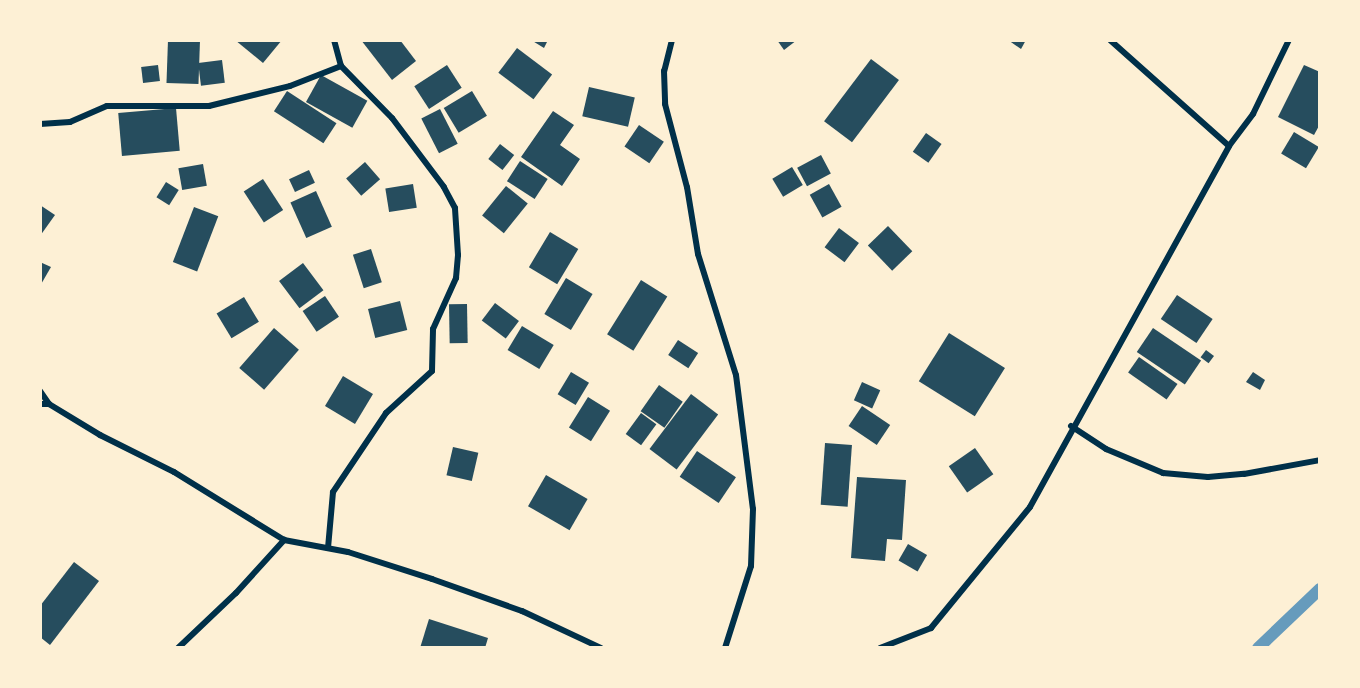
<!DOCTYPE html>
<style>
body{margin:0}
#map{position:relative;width:1360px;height:688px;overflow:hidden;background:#fdf0d5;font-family:Quicksand,sans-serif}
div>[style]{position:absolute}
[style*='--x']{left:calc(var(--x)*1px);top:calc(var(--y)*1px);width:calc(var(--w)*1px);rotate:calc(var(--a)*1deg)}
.stream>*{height:12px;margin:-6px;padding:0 6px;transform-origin:6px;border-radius:6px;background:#669bbc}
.building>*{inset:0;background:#264d5e;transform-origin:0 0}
.minor>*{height:6px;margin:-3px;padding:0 3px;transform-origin:3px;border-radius:3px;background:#003049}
span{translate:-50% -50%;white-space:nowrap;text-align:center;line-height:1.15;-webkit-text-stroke:6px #fdf0d5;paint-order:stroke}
.frame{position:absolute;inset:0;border:42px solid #fdf0d5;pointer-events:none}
</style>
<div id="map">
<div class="stream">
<div style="--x:1258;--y:648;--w:86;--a:-43.6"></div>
</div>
<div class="building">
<div style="left:168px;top:40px;width:32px;height:43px;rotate:2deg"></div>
<div style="clip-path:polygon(235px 40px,282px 40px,263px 63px)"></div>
<div style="clip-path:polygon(361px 40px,400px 40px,416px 61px,392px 80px)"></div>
<div style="clip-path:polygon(531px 40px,548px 40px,544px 48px)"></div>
<div style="clip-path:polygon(777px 40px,797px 40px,784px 50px)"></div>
<div style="clip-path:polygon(1008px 40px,1026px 40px,1021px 49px)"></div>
<div style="left:517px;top:48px;width:44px;height:31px;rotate:37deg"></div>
<div style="left:871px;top:59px;width:35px;height:78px;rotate:37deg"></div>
<div style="left:222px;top:60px;width:23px;height:24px;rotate:83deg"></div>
<div style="left:158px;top:65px;width:16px;height:17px;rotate:83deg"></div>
<div style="left:447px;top:65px;width:27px;height:39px;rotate:57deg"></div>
<div style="clip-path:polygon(1304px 65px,1320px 72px,1320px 124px,1314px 135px,1278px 117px)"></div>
<div style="left:321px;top:75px;width:53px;height:31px;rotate:29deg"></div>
<div style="left:589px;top:87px;width:47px;height:30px;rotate:13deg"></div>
<div style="left:287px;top:91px;width:59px;height:24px;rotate:33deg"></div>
<div style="left:472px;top:91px;width:29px;height:33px;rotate:59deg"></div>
<div style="left:176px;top:108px;width:43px;height:58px;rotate:85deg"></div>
<div style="left:440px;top:109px;width:39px;height:21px;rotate:63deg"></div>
<div style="clip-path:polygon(553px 111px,574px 125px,560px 145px,580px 159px,562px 186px,521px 157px)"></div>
<div style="left:639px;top:125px;width:30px;height:26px;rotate:34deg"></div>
<div style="left:1294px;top:132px;width:29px;height:25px;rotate:31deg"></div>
<div style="left:926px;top:133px;width:19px;height:23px;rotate:35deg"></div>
<div style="left:500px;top:144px;width:18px;height:19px;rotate:38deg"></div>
<div style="left:821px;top:155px;width:21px;height:27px;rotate:62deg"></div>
<div style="left:520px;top:161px;width:33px;height:24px;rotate:33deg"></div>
<div style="left:365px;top:162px;width:23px;height:25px;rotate:49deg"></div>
<div style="left:203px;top:164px;width:22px;height:25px;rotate:80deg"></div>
<div style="left:792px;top:167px;width:21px;height:23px;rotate:59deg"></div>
<div style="left:309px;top:170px;width:14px;height:22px;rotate:65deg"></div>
<div style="left:263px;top:179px;width:37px;height:23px;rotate:57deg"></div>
<div style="left:166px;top:182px;width:15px;height:18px;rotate:32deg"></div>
<div style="left:413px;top:184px;width:24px;height:28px;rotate:81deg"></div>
<div style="left:829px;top:184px;width:26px;height:22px;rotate:61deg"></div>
<div style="left:506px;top:186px;width:28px;height:38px;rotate:39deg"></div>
<div style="left:316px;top:191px;width:39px;height:28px;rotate:66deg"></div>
<div style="clip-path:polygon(40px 205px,55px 215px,40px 236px)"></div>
<div style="left:194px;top:207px;width:26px;height:59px;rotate:21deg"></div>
<div style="left:888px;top:226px;width:35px;height:28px;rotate:46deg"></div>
<div style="left:839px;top:228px;width:25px;height:24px;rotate:37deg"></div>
<div style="left:550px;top:232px;width:33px;height:41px;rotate:31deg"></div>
<div style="left:371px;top:249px;width:35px;height:19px;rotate:72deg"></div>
<div style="clip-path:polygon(40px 262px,51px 267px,40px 286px)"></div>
<div style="left:303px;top:263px;width:34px;height:30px;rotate:53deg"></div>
<div style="left:566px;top:278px;width:31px;height:42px;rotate:31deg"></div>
<div style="left:641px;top:280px;width:31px;height:64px;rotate:32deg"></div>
<div style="left:1177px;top:295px;width:43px;height:29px;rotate:34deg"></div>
<div style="left:325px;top:296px;width:25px;height:27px;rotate:56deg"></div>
<div style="left:244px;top:297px;width:29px;height:32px;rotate:59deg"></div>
<div style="left:400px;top:301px;width:30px;height:33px;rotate:76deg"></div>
<div style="left:495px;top:303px;width:30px;height:22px;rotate:37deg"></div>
<div style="left:467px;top:304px;width:39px;height:18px;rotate:89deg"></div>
<div style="left:522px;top:326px;width:37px;height:28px;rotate:31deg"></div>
<div style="left:274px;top:328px;width:33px;height:53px;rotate:41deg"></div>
<div style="left:1153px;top:328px;width:58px;height:29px;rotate:34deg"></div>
<div style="left:949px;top:333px;width:66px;height:57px;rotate:32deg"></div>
<div style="left:678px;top:340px;width:24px;height:18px;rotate:33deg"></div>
<div style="left:1206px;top:350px;width:10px;height:9px;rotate:37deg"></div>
<div style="left:1139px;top:357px;width:47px;height:19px;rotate:35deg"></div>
<div style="left:571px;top:372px;width:21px;height:26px;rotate:31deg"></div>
<div style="clip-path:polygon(1253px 372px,1265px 380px,1260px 390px,1246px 382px)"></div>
<div style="left:343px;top:376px;width:35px;height:35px;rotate:31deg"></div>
<div style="left:862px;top:382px;width:20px;height:20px;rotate:24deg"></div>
<div style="left:659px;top:385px;width:29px;height:32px;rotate:35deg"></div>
<div style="left:691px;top:394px;width:34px;height:69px;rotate:37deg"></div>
<div style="left:588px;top:397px;width:26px;height:36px;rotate:32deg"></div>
<div style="left:862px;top:406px;width:34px;height:24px;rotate:34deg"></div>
<div style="left:641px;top:413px;width:19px;height:26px;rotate:36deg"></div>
<div style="left:825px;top:443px;width:27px;height:62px;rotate:4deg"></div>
<div style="left:453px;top:447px;width:26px;height:29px;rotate:13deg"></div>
<div style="left:975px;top:448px;width:32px;height:32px;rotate:55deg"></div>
<div style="left:697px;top:451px;width:47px;height:31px;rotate:34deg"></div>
<div style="left:546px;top:475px;width:48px;height:36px;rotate:30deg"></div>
<div style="clip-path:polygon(857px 477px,906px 480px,902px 540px,887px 539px,885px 561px,851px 558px)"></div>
<div style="left:908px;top:544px;width:22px;height:19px;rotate:30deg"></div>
<div style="clip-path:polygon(74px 562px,99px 581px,50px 645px,40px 637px,40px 606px)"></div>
<div style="clip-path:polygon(429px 619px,488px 638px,485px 648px,420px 648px)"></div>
</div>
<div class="minor">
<div style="--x:672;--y:40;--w:32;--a:104"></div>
<div style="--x:664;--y:71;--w:33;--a:88"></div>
<div style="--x:665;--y:104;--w:86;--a:75.2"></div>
<div style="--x:687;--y:187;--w:68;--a:80.7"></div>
<div style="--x:698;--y:254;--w:127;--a:72.6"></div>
<div style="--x:736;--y:375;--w:135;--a:82.8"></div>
<div style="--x:753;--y:509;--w:57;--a:92"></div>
<div style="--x:751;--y:566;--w:86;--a:107.6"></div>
<div style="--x:1110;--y:40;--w:159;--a:41.7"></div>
<div style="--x:40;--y:124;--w:30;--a:-4"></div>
<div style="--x:70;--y:122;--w:40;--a:-23.4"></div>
<div style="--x:107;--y:106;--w:102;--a:0"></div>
<div style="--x:209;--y:106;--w:83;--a:-13.9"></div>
<div style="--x:290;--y:86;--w:55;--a:-21.4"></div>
<div style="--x:341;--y:66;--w:27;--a:-105"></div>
<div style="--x:40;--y:391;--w:16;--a:55"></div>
<div style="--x:40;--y:404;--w:9;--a:0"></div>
<div style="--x:49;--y:404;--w:60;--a:31.3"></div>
<div style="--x:100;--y:435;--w:83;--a:26.6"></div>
<div style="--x:174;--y:472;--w:129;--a:31.7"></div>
<div style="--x:284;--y:540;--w:65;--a:10.6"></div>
<div style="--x:348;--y:552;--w:88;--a:17.8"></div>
<div style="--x:432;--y:579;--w:96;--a:19.6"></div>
<div style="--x:522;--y:611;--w:87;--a:25.1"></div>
<div style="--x:1071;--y:426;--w:42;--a:33.3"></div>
<div style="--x:1106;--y:449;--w:62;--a:22.8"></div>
<div style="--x:1163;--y:473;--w:45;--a:5.1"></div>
<div style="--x:1208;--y:477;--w:36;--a:-5"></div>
<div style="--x:1244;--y:474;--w:77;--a:-10.4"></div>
<div style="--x:328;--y:548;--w:56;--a:-84.9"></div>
<div style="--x:333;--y:492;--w:95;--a:-56.1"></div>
<div style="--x:386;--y:413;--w:62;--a:-42.4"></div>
<div style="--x:432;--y:371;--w:42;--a:-88.6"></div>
<div style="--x:433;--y:329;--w:56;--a:-65.7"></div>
<div style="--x:456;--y:278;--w:23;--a:-85"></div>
<div style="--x:458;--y:255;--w:47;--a:-93.7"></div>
<div style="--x:455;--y:208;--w:24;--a:-118"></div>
<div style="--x:444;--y:187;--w:86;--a:-127"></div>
<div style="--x:392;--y:118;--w:73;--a:-134.4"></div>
<div style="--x:178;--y:648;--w:80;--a:-43.5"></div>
<div style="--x:236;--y:593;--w:72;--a:-47.8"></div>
<div style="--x:880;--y:648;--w:55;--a:-21.4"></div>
<div style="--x:931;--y:628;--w:156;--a:-50.7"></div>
<div style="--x:1030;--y:507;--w:412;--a:-61.1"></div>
<div style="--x:1229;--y:146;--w:40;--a:-53"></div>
<div style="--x:1253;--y:114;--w:82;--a:-64.1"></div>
</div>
<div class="frame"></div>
</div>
